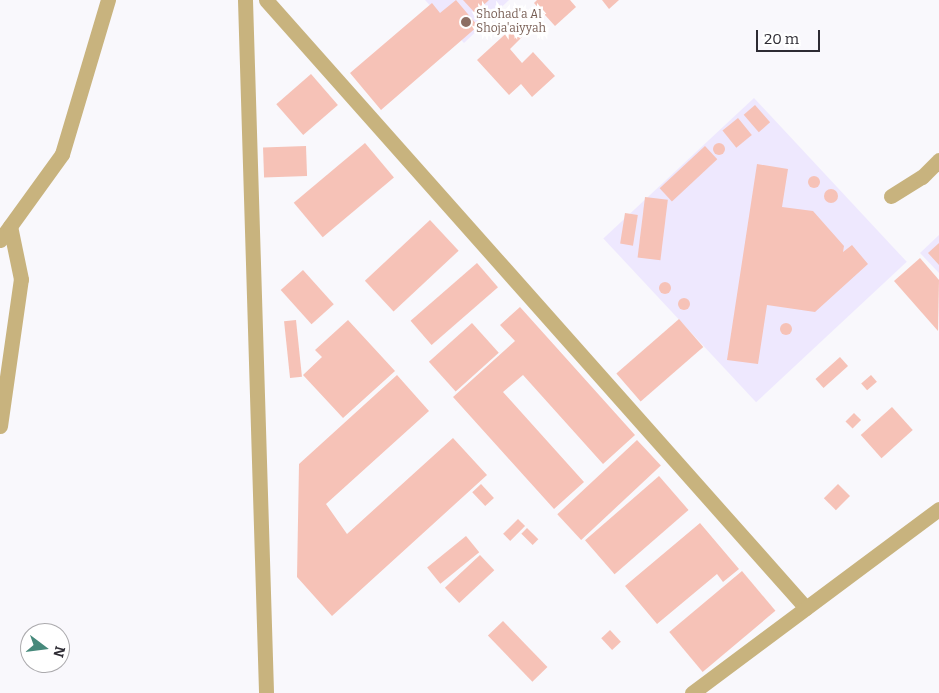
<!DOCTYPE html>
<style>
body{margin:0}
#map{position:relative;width:939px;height:693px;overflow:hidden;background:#f9f8fc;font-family:Bitter,serif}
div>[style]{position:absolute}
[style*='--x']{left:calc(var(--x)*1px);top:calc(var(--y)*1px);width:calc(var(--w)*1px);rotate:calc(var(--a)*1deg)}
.built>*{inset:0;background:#eee8fe;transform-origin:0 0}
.building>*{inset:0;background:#f6c2b7;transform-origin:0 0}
.round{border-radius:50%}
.minor>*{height:15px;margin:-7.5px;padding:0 7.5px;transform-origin:7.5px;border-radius:7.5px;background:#c8b37e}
.dots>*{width:14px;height:14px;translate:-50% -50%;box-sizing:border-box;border:2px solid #fff;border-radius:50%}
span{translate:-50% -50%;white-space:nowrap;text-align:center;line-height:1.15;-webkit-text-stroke:5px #fff;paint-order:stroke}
.education-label{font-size:12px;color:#785e54}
.left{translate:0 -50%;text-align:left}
.north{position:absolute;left:20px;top:623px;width:50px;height:50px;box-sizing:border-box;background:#fff;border:1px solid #abaaad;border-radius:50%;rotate:105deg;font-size:14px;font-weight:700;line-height:20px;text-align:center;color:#2d2b33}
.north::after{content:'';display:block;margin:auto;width:18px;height:22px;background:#46897b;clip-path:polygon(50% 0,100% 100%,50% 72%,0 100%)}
.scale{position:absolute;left:756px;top:30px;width:64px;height:22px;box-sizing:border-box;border:2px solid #2d2b33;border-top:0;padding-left:6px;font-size:15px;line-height:18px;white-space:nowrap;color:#2d2b33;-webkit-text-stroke:4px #fff;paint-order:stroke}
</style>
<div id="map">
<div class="built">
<div style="clip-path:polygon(425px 0,509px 0,464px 43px)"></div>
<div style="left:754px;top:98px;width:224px;height:206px;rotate:47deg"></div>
<div style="clip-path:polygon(939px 235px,939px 273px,920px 253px)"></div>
</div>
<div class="building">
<div style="clip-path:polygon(456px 0,478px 26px,381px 110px,350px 73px,432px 3px,440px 13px)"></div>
<div style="clip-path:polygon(463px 0,489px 0,475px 13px)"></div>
<div style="clip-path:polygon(537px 0,570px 0,576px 7px,555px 26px,534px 3px)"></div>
<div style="clip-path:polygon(602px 0,619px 0,609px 9px)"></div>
<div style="clip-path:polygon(514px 26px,523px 36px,510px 49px,522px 63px,533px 52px,555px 76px,532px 97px,521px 84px,509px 95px,477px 60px)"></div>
<div style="left:311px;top:74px;width:41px;height:46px;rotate:49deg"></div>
<div style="left:755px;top:105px;width:23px;height:15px;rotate:49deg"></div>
<div style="left:738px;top:118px;width:22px;height:20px;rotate:51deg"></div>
<div class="round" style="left:713px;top:143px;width:12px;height:12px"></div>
<div style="left:365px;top:143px;width:45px;height:93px;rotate:50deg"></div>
<div style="left:306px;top:146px;width:30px;height:43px;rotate:88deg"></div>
<div style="left:705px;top:146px;width:18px;height:62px;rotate:47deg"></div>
<div style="clip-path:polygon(757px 164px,788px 169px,782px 207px,813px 211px,844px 246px,843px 252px,852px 245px,868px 264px,815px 312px,767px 305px,758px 364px,727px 360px)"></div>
<div class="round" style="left:808px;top:176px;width:12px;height:12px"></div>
<div class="round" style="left:824px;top:189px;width:14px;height:14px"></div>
<div style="left:645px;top:197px;width:23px;height:61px;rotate:7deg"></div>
<div style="left:625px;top:213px;width:13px;height:31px;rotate:9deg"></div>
<div style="left:430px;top:220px;width:42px;height:89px;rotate:47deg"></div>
<div style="clip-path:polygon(939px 243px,939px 265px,928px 253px)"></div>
<div style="clip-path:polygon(920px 258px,939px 280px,938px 331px,894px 281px)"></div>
<div style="left:477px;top:263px;width:32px;height:88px;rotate:49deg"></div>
<div style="left:303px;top:270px;width:46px;height:30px;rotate:48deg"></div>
<div class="round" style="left:659px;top:282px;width:12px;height:12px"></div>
<div class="round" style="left:678px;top:298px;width:12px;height:12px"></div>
<div style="clip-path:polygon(520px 307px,635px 435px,603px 464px,523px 375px,503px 392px,584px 482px,554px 509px,453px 397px,515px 341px,500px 325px)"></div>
<div style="left:679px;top:319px;width:37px;height:83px;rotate:49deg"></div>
<div style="left:296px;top:320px;width:57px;height:12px;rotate:84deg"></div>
<div style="clip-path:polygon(348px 320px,395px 371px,343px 418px,303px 375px,322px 357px,315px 350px)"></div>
<div class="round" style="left:780px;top:323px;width:12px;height:12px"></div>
<div style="left:472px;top:323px;width:40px;height:58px;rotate:48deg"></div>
<div style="left:840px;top:357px;width:12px;height:33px;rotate:48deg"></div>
<div style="clip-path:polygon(397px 375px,429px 411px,326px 504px,347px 534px,453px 438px,487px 475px,332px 616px,297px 577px,299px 464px)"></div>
<div style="left:871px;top:375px;width:9px;height:13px;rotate:49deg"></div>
<div style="left:892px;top:407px;width:31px;height:42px;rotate:48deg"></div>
<div style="left:854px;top:413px;width:10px;height:12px;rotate:45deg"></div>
<div style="left:637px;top:440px;width:35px;height:109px;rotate:47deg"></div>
<div style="left:659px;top:476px;width:45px;height:98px;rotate:49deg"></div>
<div style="left:481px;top:484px;width:19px;height:12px;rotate:47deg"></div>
<div style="left:838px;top:484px;width:17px;height:20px;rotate:45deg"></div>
<div style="left:518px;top:519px;width:10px;height:21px;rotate:45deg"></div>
<div style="clip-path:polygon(700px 523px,739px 569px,723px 582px,717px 574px,657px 624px,625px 586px)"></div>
<div style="left:527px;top:528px;width:16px;height:8px;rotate:45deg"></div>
<div style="left:466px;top:536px;width:21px;height:50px;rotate:51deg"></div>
<div style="left:480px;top:555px;width:21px;height:48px;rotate:47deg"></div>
<div style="left:742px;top:571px;width:52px;height:95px;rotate:50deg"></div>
<div style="left:503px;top:621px;width:64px;height:21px;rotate:46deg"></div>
<div style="left:610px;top:630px;width:16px;height:12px;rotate:47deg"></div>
</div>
<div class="minor">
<div style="--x:245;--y:0;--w:693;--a:88.26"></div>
<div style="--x:266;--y:0;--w:813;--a:48.39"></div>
<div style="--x:891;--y:196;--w:36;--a:-32"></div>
<div style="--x:922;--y:177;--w:24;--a:-45"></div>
<div style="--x:0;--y:240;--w:106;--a:-54.2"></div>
<div style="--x:62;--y:154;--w:161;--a:-73.4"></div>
<div style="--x:0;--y:426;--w:148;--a:-81.9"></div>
<div style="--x:21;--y:279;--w:54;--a:-101.7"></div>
<div style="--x:692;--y:693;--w:308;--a:-36.7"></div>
</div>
<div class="dots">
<div style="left:466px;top:22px;background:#8d6e63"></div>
</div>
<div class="education-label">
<span class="left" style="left:476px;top:22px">Shohad'a Al<br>Shoja'aiyyah</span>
</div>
<div class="north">N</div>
<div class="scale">20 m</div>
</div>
